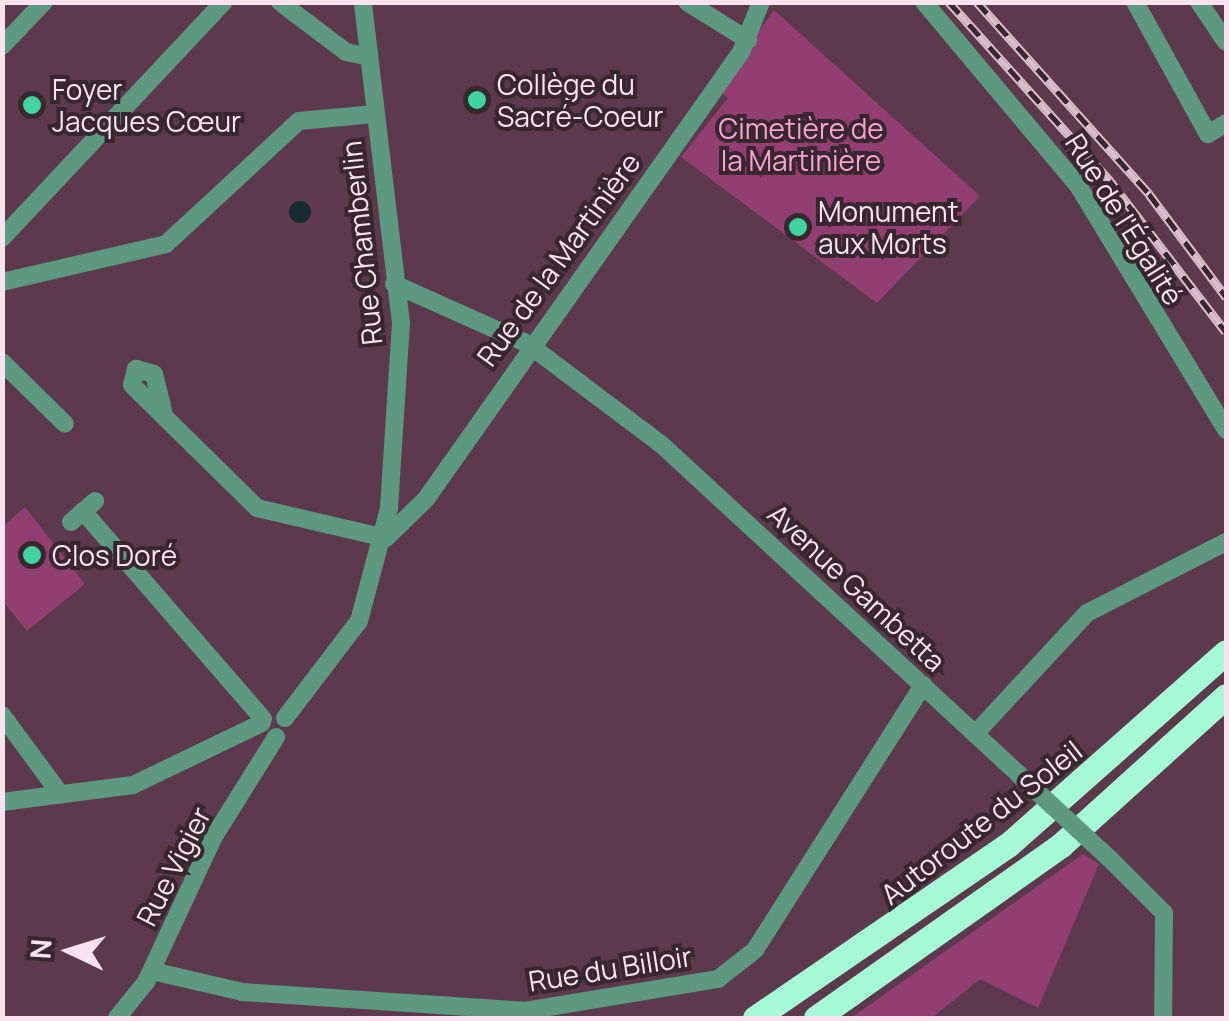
<!DOCTYPE html>
<meta charset="utf-8">
<style>
body{margin:0}
#map{position:relative;width:1229px;height:1021px;overflow:hidden;background:#5c394c;font-family:Manrope,sans-serif}
div>[style]{position:absolute}
[style*='--x']{left:calc(var(--x)*1px);top:calc(var(--y)*1px);width:calc(var(--w)*1px);rotate:calc(var(--a)*1deg)}
.green>*{inset:0;background:#933e71}
.water>*{inset:0;background:#162c34}
.round{border-radius:50%}
.minor>*{height:18px;margin:-9px;padding:0 9px;transform-origin:9px;border-radius:9px;background:#5d9880}
.highway>*{height:25px;margin:-12.5px;padding:0 12.5px;transform-origin:12.5px;border-radius:12.5px;background:#a6fbd7}
.rail>*{height:9px;margin-top:-4.5px;transform-origin:0;background:repeating-linear-gradient(90deg,#37272f 0 15px,#d8bfcc 0 30px);box-sizing:border-box;border-block:2px solid #d8bfcc}
.minor-bridge>*{height:18px;margin:-9px;padding:0 9px;transform-origin:9px;border-radius:9px;background:#5d9880}
.dots>*{width:28px;height:28px;translate:-50% -50%;box-sizing:border-box;border:5px solid #37272f;border-radius:50%}
span{translate:-50% -50%;white-space:nowrap;text-align:center;line-height:1.15;-webkit-text-stroke:8px #37272f;paint-order:stroke}
.poi-label{font-size:28px;color:#f9e3ee}
.left{translate:0 -50%;text-align:left}
.park-label{font-size:28px;color:#f7a3d1}
.street-label{font-size:28px;color:#f9e3ee}
.frame{position:absolute;inset:0;border:5px solid #f9e3ee;pointer-events:none}
.north{position:absolute;left:20px;top:901px;width:100px;height:100px;-webkit-text-stroke:8px #37272f;paint-order:stroke;rotate:274deg;font-size:28px;font-weight:700;line-height:40px;text-align:center;color:#f9e3ee}
.north::after{content:'';display:block;margin:auto;width:35px;height:45px;background:#f9e3ee;clip-path:polygon(50% 0,100% 100%,50% 72%,0 100%)}
</style>
<div id="map">
<div class="green">
<div style="clip-path:polygon(774px 10px,980px 196px,877px 303px,681px 157px,728px 98px,717px 90px)"></div>
<div style="clip-path:polygon(25px 507px,85px 584px,27px 631px,2px 600px,3px 526px)"></div>
<div style="clip-path:polygon(1083px 854px,1099px 864px,1038px 1008px,980px 979px,932px 1018px,851px 1018px)"></div>
</div>
<div class="water">
<div class="round" style="left:289px;top:201px;width:22px;height:22px"></div>
</div>
<div class="minor">
<div style="--x:280;--y:2;--w:83;--a:37.1"></div>
<div style="--x:346;--y:52;--w:24;--a:12"></div>
<div style="--x:687;--y:2;--w:72;--a:31.9"></div>
<div style="--x:924;--y:2;--w:241;--a:50"></div>
<div style="--x:1079;--y:187;--w:284;--a:58.8"></div>
<div style="--x:1135;--y:2;--w:151;--a:61.1"></div>
<div style="--x:1208;--y:134;--w:21;--a:-31"></div>
<div style="--x:1199;--y:2;--w:48;--a:56"></div>
<div style="--x:2;--y:46;--w:61;--a:-46.3"></div>
<div style="--x:2;--y:238;--w:324;--a:-46.8"></div>
<div style="--x:2;--y:282;--w:168;--a:-13"></div>
<div style="--x:166;--y:244;--w:181;--a:-42.8"></div>
<div style="--x:299;--y:121;--w:76;--a:-5.3"></div>
<div style="--x:394;--y:284;--w:147;--a:24.1"></div>
<div style="--x:528;--y:344;--w:168;--a:37"></div>
<div style="--x:662;--y:445;--w:486;--a:42.7"></div>
<div style="--x:2;--y:362;--w:88;--a:44.5"></div>
<div style="--x:163;--y:410;--w:37;--a:-104"></div>
<div style="--x:154;--y:374;--w:19;--a:-164"></div>
<div style="--x:136;--y:369;--w:16;--a:104"></div>
<div style="--x:132;--y:385;--w:175;--a:44.5"></div>
<div style="--x:257;--y:508;--w:132;--a:13.1"></div>
<div style="--x:83;--y:511;--w:275;--a:49.1"></div>
<div style="--x:71;--y:522;--w:32;--a:-41"></div>
<div style="--x:386;--y:538;--w:56;--a:-44.3"></div>
<div style="--x:426;--y:499;--w:547;--a:-54.83"></div>
<div style="--x:741;--y:52;--w:54;--a:-68.2"></div>
<div style="--x:2;--y:715;--w:99;--a:53.6"></div>
<div style="--x:285;--y:718;--w:122;--a:-52.7"></div>
<div style="--x:359;--y:621;--w:117;--a:-75.1"></div>
<div style="--x:389;--y:508;--w:185;--a:-86.3"></div>
<div style="--x:401;--y:323;--w:323;--a:-96.8"></div>
<div style="--x:975;--y:734;--w:165;--a:-47.2"></div>
<div style="--x:1087;--y:613;--w:156;--a:-27.1"></div>
<div style="--x:2;--y:802;--w:132;--a:-7.4"></div>
<div style="--x:133;--y:785;--w:143;--a:-25.7"></div>
<div style="--x:1110;--y:859;--w:76;--a:45"></div>
<div style="--x:1164;--y:913;--w:105;--a:90.5"></div>
<div style="--x:152;--y:971;--w:92;--a:13.1"></div>
<div style="--x:242;--y:992;--w:284;--a:3.8"></div>
<div style="--x:525;--y:1011;--w:196;--a:-9.4"></div>
<div style="--x:718;--y:979;--w:47;--a:-38.1"></div>
<div style="--x:755;--y:950;--w:314;--a:-57.6"></div>
<div style="--x:117;--y:1018;--w:46;--a:-51.1"></div>
<div style="--x:146;--y:982;--w:159;--a:-65"></div>
<div style="--x:213;--y:838;--w:119;--a:-58"></div>
</div>
<div class="highway">
<div style="--x:755;--y:1018;--w:306;--a:-34.4"></div>
<div style="--x:1008;--y:845;--w:291;--a:-41.5"></div>
<div style="--x:816;--y:1018;--w:300;--a:-35.2"></div>
<div style="--x:1061;--y:845;--w:222;--a:-42.1"></div>
</div>
<div class="rail">
<div style="--x:949;--y:2;--w:241;--a:48"></div>
<div style="--x:1110;--y:181;--w:190;--a:52.5"></div>
<div style="--x:977;--y:2;--w:258;--a:48.1"></div>
<div style="--x:1149;--y:194;--w:129;--a:53.2"></div>
</div>
<div class="minor-bridge">
<div style="--x:1019;--y:775;--w:124;--a:42.7"></div>
</div>
<div class="dots">
<div style="left:477px;top:100px;background:#3fd4a2"></div>
<div style="left:32px;top:105px;background:#3fd4a2"></div>
<div style="left:798px;top:227px;background:#3fd4a2"></div>
<div style="left:32px;top:555px;background:#3fd4a2"></div>
</div>
<div class="poi-label">
<span class="left" style="left:497px;top:100px">Collège du<br>Sacré-Coeur</span>
<span class="left" style="left:52px;top:105px">Foyer<br>Jacques Cœur</span>
<span class="left" style="left:818px;top:227px">Monument<br>aux Morts</span>
<span class="left" style="left:52px;top:555px">Clos Doré</span>
</div>
<div class="park-label">
<span style="left:801px;top:144px">Cimetière de<br>la Martinière</span>
</div>
<div class="street-label">
<span style="left:1125px;top:219px;rotate:58deg">Rue de l'Égalité</span>
<span style="left:361px;top:243px;rotate:-96deg">Rue Chamberlin</span>
<span style="left:558px;top:259px;rotate:-54deg">Rue de la Martinière</span>
<span style="left:857px;top:587px;rotate:43deg">Avenue Gambetta</span>
<span style="left:981px;top:822px;rotate:-38deg">Autoroute du Soleil</span>
<span style="left:173px;top:866px;rotate:-63deg">Rue Vigier</span>
<span style="left:610px;top:968px;rotate:-9deg">Rue du Billoir</span>
</div>
<div class="frame"></div>
<div class="north">N</div>
</div>
